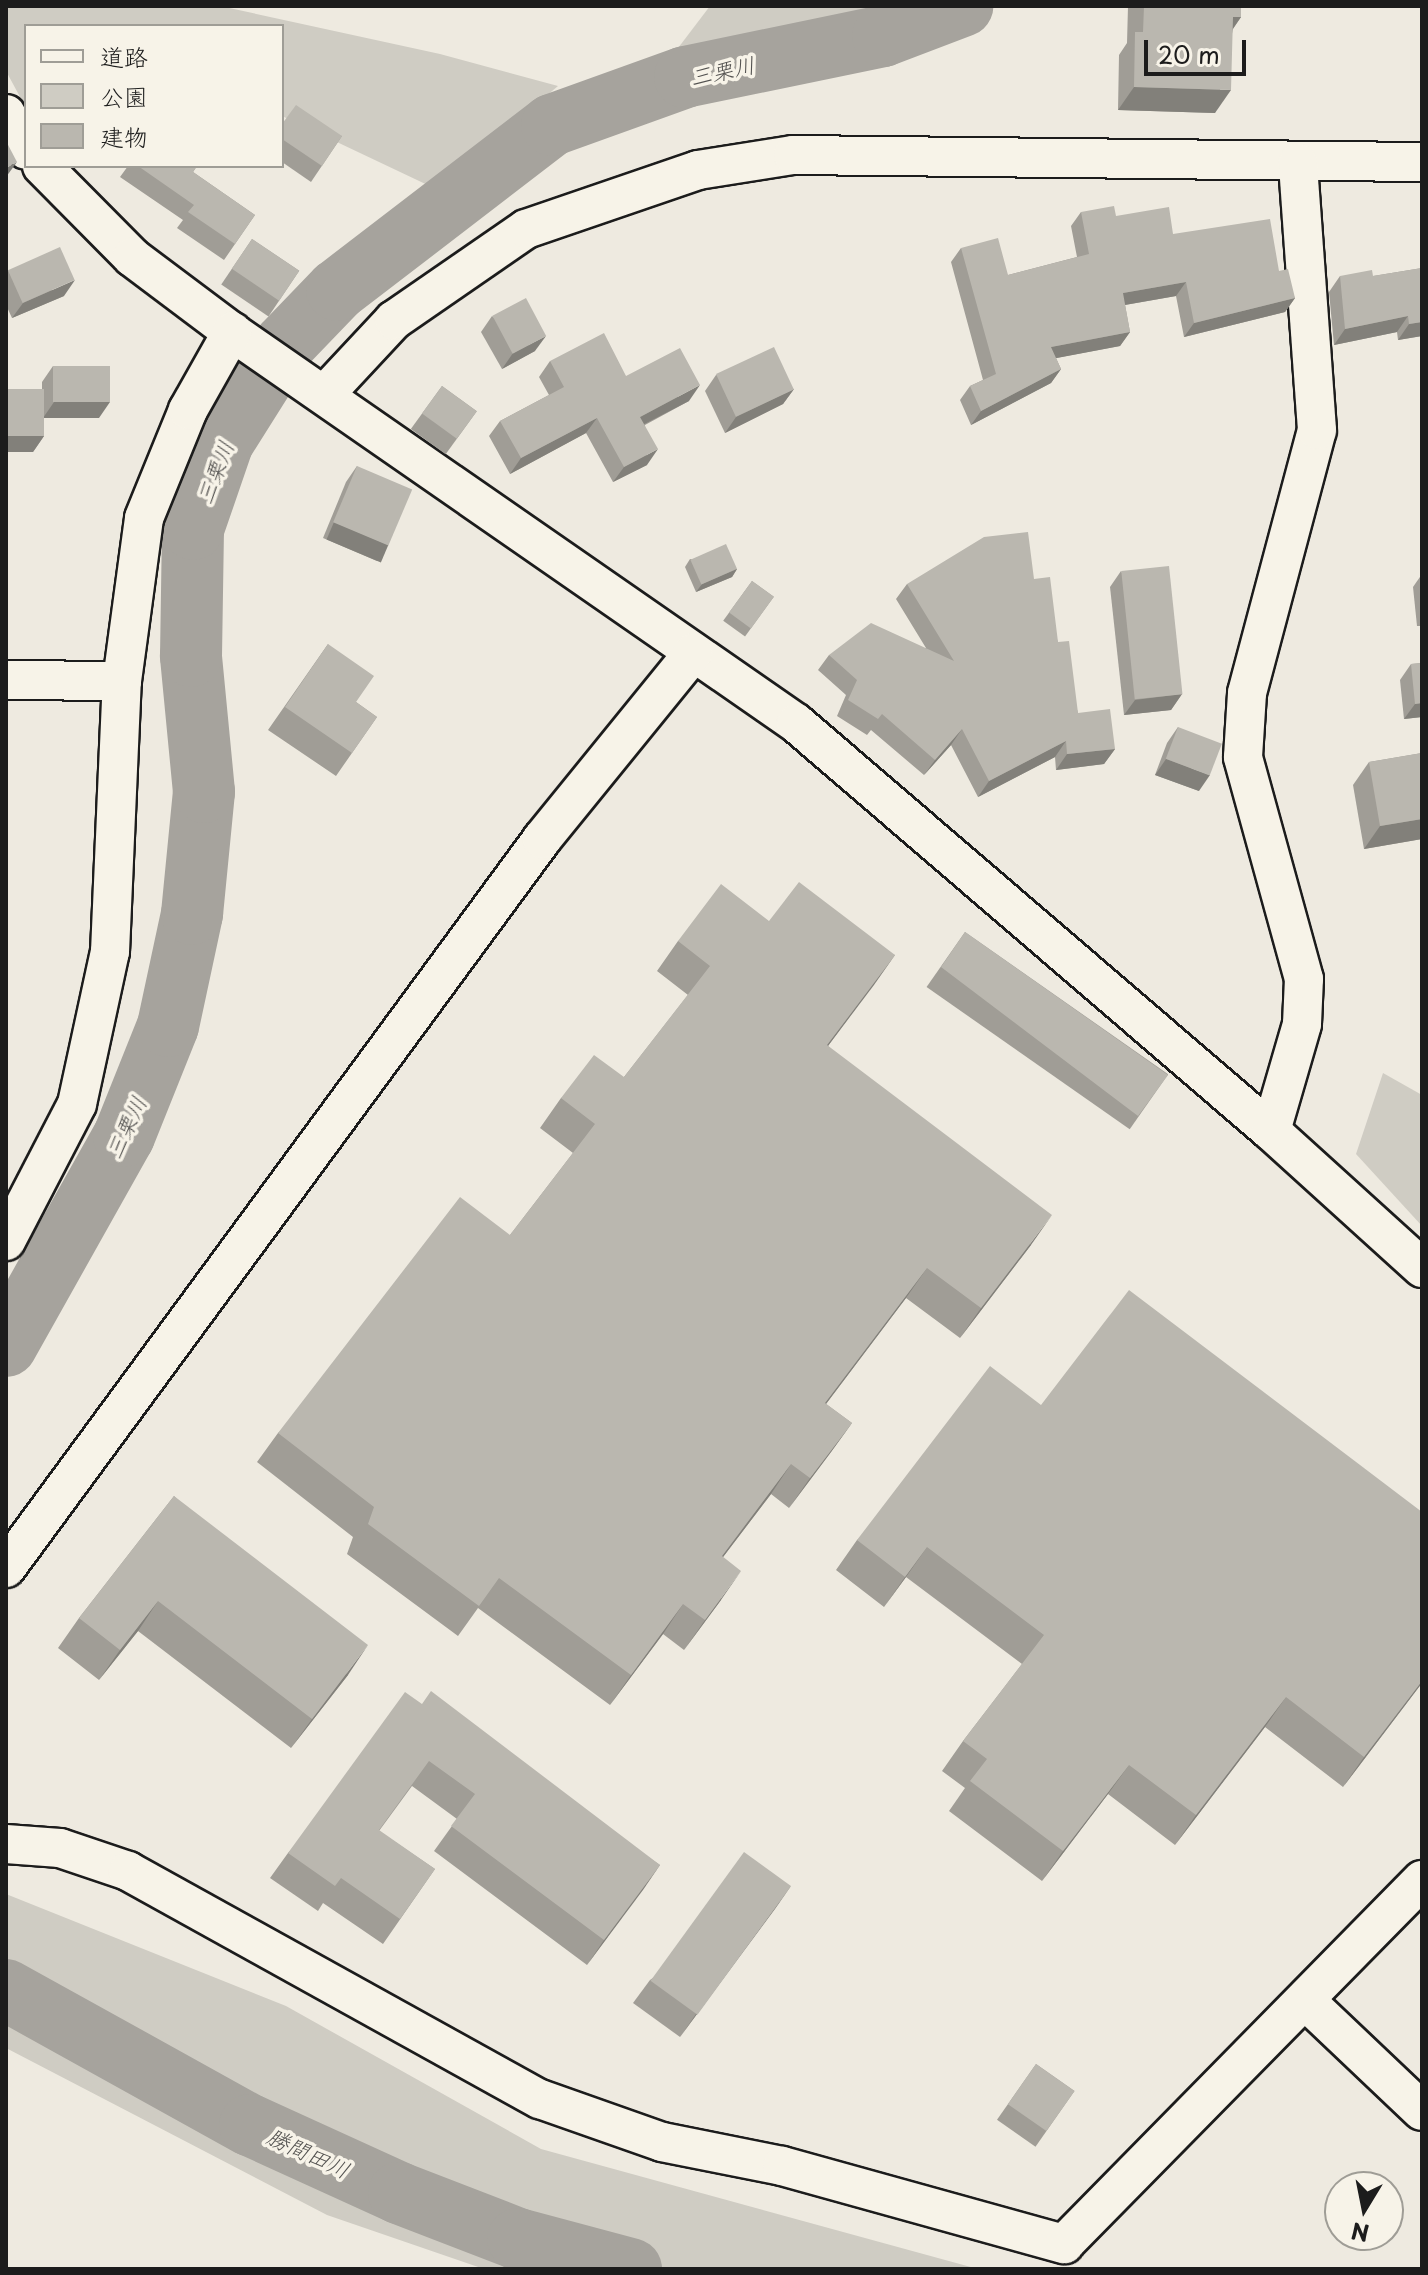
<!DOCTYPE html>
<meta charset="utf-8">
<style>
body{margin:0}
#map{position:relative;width:1428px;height:2275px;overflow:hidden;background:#eeeae0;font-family:"Playpen Sans","Klee One",sans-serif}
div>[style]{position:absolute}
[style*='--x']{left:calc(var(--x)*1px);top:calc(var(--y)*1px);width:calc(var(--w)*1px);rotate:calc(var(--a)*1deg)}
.green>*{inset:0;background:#cfccc3}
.river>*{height:62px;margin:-31px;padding:0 31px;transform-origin:31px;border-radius:31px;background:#a6a39d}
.roads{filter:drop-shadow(2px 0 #1c1c1c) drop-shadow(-2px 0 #1c1c1c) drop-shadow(0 2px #1c1c1c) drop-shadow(0 -2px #1c1c1c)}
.minor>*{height:38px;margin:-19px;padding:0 19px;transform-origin:19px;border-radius:19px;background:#f7f3e8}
.wall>*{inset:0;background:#a09d96;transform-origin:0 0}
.shaded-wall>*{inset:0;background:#82807a;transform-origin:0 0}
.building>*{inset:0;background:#bab7af;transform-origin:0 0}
span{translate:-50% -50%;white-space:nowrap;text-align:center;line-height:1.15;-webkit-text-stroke:7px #f7f3e8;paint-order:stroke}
.water-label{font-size:22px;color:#535250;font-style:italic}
.frame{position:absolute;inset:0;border:8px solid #1c1c1c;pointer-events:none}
.legend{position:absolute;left:24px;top:24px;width:260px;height:144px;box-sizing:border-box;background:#f7f3e8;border:2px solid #9f9d96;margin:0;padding:10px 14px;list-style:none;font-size:24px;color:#1c1c1c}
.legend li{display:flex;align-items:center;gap:16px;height:40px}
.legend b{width:40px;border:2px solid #9f9d96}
.north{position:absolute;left:1324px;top:2171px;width:80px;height:80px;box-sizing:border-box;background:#f7f3e8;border:2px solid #9f9d96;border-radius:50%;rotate:190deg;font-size:22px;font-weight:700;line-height:32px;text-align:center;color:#1c1c1c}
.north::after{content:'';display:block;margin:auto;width:28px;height:36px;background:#1c1c1c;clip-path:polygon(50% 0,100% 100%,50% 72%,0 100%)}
.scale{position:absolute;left:1144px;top:40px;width:102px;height:36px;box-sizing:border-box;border:4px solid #1c1c1c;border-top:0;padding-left:10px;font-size:24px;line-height:28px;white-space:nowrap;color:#1c1c1c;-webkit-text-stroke:6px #f7f3e8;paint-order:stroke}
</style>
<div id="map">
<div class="green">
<div style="clip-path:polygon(6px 6px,220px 6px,440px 54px,558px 86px,436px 189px,282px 116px,282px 26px,26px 26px,26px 108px,6px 71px)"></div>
<div style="clip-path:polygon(710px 6px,971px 6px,656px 77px)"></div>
<div style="clip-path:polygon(1383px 1073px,1422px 1095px,1422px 1226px,1356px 1154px)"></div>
<div style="clip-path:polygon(6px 1894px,286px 2006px,541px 2149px,978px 2269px,484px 2269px,327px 2215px,6px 2048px)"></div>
</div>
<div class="river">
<div style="--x:6;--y:1346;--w:241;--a:-60.7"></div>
<div style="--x:124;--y:1136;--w:118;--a:-68.2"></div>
<div style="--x:168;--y:1026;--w:115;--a:-77.9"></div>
<div style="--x:192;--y:914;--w:123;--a:-84.4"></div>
<div style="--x:204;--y:792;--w:137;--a:-95.5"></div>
<div style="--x:191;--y:656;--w:127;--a:-89.1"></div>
<div style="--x:193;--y:529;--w:92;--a:-71"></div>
<div style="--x:223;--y:442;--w:115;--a:-57.8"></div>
<div style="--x:284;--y:345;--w:76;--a:-46.1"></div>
<div style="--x:337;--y:290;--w:271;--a:-37.5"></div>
<div style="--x:552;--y:125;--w:141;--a:-19.8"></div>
<div style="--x:685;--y:77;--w:202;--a:-11.7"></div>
<div style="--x:883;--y:36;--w:85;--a:-20.8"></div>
<div style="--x:6;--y:1990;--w:279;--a:29"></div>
<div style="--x:250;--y:2125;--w:164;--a:24.5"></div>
<div style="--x:399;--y:2193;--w:128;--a:21.1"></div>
<div style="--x:518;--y:2239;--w:117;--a:14.9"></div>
</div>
<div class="roads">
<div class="minor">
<div style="--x:6;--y:114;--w:41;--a:60.9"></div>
<div style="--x:42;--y:166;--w:128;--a:45.3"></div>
<div style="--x:132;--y:257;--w:125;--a:36.9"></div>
<div style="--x:232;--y:332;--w:686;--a:34.73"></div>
<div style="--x:796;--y:723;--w:626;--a:40.66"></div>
<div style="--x:1271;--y:1131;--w:204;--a:42.2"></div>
<div style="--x:325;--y:394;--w:101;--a:-47"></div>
<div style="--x:394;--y:320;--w:160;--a:-34.6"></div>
<div style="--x:526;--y:229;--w:182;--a:-18.9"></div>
<div style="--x:698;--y:170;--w:96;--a:-9"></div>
<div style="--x:793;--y:155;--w:629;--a:0.64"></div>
<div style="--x:6;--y:680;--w:116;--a:0.5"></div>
<div style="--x:1271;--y:1131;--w:111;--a:-73.8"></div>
<div style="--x:1302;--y:1024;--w:45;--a:-87.5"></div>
<div style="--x:1304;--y:979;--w:230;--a:-105.4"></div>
<div style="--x:1243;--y:757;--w:64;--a:-86.4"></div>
<div style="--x:1247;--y:693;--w:272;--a:-75.1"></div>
<div style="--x:1317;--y:430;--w:268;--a:-94.1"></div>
<div style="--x:6;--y:1241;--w:154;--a:-62.6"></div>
<div style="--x:77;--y:1104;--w:156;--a:-77.8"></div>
<div style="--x:110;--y:952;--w:271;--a:-87.5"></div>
<div style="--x:122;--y:681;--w:164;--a:-82.3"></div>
<div style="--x:144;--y:518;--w:117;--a:-67.8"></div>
<div style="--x:188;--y:410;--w:90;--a:-60.6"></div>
<div style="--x:6;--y:1568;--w:905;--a:-53.67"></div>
<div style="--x:542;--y:839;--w:240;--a:-50.9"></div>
<div style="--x:6;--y:1844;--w:54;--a:4.2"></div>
<div style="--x:60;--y:1848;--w:72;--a:18.7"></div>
<div style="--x:128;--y:1871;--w:471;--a:29"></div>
<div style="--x:540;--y:2099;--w:129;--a:19.4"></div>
<div style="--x:662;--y:2142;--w:122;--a:11.3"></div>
<div style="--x:782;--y:2166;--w:293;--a:15.5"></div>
<div style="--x:1064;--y:2244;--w:511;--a:-45.48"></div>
<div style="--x:1307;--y:2002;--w:158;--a:43.5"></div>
</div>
</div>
<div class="wall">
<div style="clip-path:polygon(1128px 6px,1241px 6px,1241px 17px,1233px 29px,1215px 113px,1118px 110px,1119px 55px,1127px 43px)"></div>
<div style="clip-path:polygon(282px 124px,342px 136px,311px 182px,282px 162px)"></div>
<div style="clip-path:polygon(128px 166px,197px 166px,193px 172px,255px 215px,224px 260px,177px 228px,183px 220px,120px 177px)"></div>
<div style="clip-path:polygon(1081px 212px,1116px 216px,1173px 234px,1279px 271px,1295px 298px,1285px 312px,1184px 337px,1176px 296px,1125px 305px,1130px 332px,1120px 346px,1056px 358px,1061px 369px,1051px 383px,971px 425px,960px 400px,970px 386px,983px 380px,951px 262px,961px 248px,1008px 275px,1077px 257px,1071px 226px)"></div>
<div style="left:252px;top:239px;width:57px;height:55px;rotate:34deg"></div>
<div style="clip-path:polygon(1422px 268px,1422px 336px,1398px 340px,1397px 332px,1334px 345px,1329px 292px,1340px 276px,1373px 276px)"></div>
<div style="clip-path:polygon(8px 270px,64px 296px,12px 318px,6px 305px,6px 273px)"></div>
<div style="clip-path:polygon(492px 316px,535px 351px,502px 369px,481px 332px)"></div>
<div style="clip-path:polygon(550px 361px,626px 376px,689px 401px,645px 425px,647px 465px,613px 482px,586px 433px,510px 474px,489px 436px,500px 421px,549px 395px,539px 377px)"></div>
<div style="clip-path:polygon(53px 366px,99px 418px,44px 418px,44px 436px,33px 452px,42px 389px,42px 382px)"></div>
<div style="clip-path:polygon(716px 375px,794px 389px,783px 404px,725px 433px,705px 391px)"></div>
<div style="left:442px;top:386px;width:43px;height:53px;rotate:36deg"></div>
<div style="clip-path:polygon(357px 466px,388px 545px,377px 561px,323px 538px,346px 482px)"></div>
<div style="clip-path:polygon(690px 559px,737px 569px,732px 577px,696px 592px,685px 567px)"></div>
<div style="clip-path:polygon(1121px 571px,1182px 694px,1171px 710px,1124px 715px,1110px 587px)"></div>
<div style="clip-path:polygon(1422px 574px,1422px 626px,1417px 626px,1413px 587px)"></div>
<div style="clip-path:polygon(1034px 579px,1058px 642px,1078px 713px,1115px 749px,1104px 764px,1056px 770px,1055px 757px,978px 797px,951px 745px,924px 775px,871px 730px,867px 735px,837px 716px,846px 695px,818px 670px,829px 655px,926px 648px,896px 599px,907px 584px)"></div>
<div style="left:752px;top:581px;width:27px;height:49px;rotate:36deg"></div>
<div style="clip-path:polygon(328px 644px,356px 702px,377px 717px,336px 776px,268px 730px)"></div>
<div style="clip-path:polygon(1422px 663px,1422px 717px,1404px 719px,1400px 680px,1411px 664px)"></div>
<div style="clip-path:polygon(1178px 727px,1199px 791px,1155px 775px,1167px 743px)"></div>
<div style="clip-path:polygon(1422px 753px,1422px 839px,1364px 849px,1353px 785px,1369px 762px)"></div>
<div style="clip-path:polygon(769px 921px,895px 955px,828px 1046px,1031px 1245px,960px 1338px,906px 1298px,826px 1404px,852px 1423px,831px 1452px,789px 1508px,771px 1494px,723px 1557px,721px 1600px,684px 1650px,663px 1634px,610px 1705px,478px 1608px,458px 1636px,347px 1554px,353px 1537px,257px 1462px,278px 1433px,510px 1235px,573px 1153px,540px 1128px,561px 1098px,624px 1077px,688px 995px,657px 971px,678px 941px)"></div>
<div style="left:965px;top:932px;width:248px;height:67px;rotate:35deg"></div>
<div style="clip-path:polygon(1041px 1405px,1422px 1683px,1343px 1787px,1265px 1727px,1175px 1845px,1108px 1794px,1042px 1881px,949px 1811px,965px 1788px,942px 1771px,963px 1741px,1022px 1664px,906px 1577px,884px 1607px,836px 1570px,857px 1540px)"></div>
<div style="clip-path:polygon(174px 1496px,348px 1675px,291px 1748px,138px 1631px,99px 1680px,58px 1648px,79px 1618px)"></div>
<div style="clip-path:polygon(422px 1704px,660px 1865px,587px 1965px,434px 1851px,457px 1819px,412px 1786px,379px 1831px,435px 1869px,383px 1944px,323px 1903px,318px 1911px,270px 1878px,288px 1853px)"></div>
<div style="clip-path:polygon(791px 1886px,680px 2037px,633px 2003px,650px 1980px)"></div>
<div style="left:1036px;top:2064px;width:47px;height:68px;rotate:35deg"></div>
</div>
<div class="shaded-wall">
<div style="clip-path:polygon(1233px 17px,1241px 17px,1225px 40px)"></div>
<div style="clip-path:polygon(1134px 87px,1231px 90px,1215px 113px,1118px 110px)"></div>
<div style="clip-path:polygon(17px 162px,6px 177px,6px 168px)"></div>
<div style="clip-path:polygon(75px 280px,64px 296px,12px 318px,23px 303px)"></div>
<div style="clip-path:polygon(1186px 282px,1176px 296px,1113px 307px,1123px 293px)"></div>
<div style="clip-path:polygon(1295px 298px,1285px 312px,1184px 337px,1194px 323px)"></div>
<div style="clip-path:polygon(1408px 316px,1397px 332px,1334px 345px,1345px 329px)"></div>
<div style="clip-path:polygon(1422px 322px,1422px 336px,1398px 340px,1409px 324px)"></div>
<div style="clip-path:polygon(1130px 332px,1120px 346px,1041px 361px,1051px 347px)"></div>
<div style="clip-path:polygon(546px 336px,535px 351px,502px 369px,513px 353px)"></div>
<div style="clip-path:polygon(1061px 369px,1051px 383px,971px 425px,981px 411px)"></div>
<div style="clip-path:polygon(700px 385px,689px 401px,629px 432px,640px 417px)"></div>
<div style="clip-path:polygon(794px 389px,783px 404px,725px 433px,736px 417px)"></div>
<div style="clip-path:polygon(54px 402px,110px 402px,99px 418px,43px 418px)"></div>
<div style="clip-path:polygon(597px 418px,586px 433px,510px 474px,521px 458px)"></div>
<div style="clip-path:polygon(6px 436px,44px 436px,33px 452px,6px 452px)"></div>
<div style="clip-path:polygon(658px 449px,647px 465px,613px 482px,624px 467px)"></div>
<div style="left:334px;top:522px;width:59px;height:19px;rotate:23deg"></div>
<div style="clip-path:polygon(737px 569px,732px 577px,696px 592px,702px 584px)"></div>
<div style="clip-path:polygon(1182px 694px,1171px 710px,1124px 715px,1135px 700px)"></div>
<div style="clip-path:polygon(1422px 703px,1422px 717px,1404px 719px,1415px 704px)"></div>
<div style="clip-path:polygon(962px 729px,951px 745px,924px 775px,935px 760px)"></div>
<div style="clip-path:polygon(1066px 741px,1055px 757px,978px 797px,989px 781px)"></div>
<div style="clip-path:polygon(1115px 749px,1104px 764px,1056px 770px,1067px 754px)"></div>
<div style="clip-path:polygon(1166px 759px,1210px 775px,1199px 791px,1155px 775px)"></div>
<div style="clip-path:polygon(1422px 819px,1422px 839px,1364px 849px,1380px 826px)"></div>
<div style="clip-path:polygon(895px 955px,874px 985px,806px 1075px,827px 1045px)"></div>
<div style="clip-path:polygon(1052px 1215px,1031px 1245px,960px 1338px,981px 1308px)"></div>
<div style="clip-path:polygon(927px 1268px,906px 1298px,804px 1433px,825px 1403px)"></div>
<div style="clip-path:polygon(852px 1423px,831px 1452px,789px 1508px,810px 1478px)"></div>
<div style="clip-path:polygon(791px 1464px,771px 1494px,701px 1586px,722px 1556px)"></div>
<div style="clip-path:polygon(927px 1547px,906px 1577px,884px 1607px,905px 1577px)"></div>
<div style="clip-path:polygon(741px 1571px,721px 1600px,684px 1650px,705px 1620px)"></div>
<div style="clip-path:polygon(158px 1601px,138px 1631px,99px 1680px,120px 1650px)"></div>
<div style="clip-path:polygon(683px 1604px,663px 1634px,610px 1705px,631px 1675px)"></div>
<div style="clip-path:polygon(368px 1645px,348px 1675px,291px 1748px,312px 1719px)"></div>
<div style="clip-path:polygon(1422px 1681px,1422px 1683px,1343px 1787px,1364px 1757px)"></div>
<div style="clip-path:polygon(1286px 1697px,1265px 1727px,1175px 1845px,1196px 1815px)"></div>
<div style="clip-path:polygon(1129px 1765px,1108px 1794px,1042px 1881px,1063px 1851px)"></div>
<div style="clip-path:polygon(660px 1865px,643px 1890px,587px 1965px,604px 1940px)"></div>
<div style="clip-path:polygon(791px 1886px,775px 1909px,680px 2037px,696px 2014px)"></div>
</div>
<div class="building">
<div style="clip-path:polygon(1144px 6px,1241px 6px,1241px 17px,1233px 17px,1231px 90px,1134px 87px,1135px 32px,1143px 32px)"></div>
<div style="clip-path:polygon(296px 105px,342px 136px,322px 166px,282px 139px,282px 124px)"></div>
<div style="clip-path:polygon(6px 141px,17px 162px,6px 168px)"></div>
<div style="clip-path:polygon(138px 166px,197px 166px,193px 172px,255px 215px,235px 244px,188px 212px,194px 205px)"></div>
<div style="clip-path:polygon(1114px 206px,1116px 216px,1169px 207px,1173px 234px,1270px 219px,1279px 271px,1288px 269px,1295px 298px,1194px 323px,1186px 282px,1123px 293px,1130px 332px,1051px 347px,1061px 369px,981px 411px,970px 386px,996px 374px,961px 248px,998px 238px,1008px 275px,1089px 254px,1081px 212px)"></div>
<div style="left:252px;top:239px;width:57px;height:36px;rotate:34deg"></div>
<div style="left:60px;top:247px;width:36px;height:57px;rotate:66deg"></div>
<div style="clip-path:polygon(1422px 268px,1422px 322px,1409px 324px,1408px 316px,1345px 329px,1340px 276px,1372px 270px,1373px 276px)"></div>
<div style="left:526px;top:298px;width:43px;height:38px;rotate:62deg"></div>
<div style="clip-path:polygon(604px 333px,626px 376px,680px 348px,700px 385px,640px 417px,658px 449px,624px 467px,597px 418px,521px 458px,500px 421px,564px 387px,550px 361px)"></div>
<div style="left:774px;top:347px;width:47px;height:64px;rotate:65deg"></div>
<div style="left:53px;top:366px;width:57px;height:36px"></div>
<div style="left:442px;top:386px;width:43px;height:34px;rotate:36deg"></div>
<div style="left:6px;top:389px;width:38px;height:47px"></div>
<div style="left:357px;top:466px;width:60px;height:61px;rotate:23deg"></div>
<div style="clip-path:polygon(1028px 532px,1034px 579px,1050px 577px,1058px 642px,1069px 641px,1078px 713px,1110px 709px,1115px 749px,1067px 754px,1066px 741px,989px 781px,962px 729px,935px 760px,882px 714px,878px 719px,848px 700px,857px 680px,829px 655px,871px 623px,954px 661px,907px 584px,984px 537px)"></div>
<div style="left:726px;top:544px;width:27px;height:39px;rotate:66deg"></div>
<div style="left:1169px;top:566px;width:129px;height:48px;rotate:84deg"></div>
<div style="left:752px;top:581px;width:27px;height:39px;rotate:36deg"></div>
<div style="clip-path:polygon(328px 644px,374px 676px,356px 702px,377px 717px,352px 753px,285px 707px)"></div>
<div style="clip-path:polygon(1422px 663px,1422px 703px,1415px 704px,1411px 664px)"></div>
<div style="left:1178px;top:727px;width:47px;height:34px;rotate:21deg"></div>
<div style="clip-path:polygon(1422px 753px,1422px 819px,1380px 826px,1369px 762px)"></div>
<div style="clip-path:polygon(799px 882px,895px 955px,827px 1045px,1052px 1215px,981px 1308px,927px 1268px,825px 1403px,852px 1423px,810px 1478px,791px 1464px,722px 1556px,741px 1571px,705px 1620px,683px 1604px,631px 1675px,499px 1578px,479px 1606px,368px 1524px,374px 1507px,278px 1433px,460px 1197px,510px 1235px,595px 1124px,561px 1098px,594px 1055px,624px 1077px,710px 966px,678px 941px,721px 884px,769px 921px)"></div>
<div style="clip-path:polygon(965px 932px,1168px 1075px,1138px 1116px,941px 967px)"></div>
<div style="clip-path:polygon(1129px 1290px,1422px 1512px,1422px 1681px,1364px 1757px,1286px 1697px,1196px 1815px,1129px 1765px,1063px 1851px,970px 1781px,987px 1759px,963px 1741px,1044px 1635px,927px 1547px,905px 1577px,857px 1540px,990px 1366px,1041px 1405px)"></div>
<div style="clip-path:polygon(174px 1496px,368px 1645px,312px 1719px,158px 1601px,120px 1650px,79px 1618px)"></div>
<div style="clip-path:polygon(431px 1691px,660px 1865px,604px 1940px,451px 1826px,475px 1794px,429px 1761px,379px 1830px,435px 1869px,400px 1919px,341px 1878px,335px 1886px,288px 1853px,405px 1692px,422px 1704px)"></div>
<div style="left:744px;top:1852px;width:58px;height:159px;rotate:36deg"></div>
<div style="left:1036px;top:2064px;width:47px;height:49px;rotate:35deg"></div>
</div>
<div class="water-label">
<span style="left:722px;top:70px;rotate:-12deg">三栗川</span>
<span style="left:214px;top:472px;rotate:-69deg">三栗川</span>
<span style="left:125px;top:1127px;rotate:-65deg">三栗川</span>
<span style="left:309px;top:2152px;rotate:25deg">勝間田川</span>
</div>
<div class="frame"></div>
<ul class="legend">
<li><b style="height:10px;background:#f7f3e8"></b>道路</li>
<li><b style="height:22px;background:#cfccc3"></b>公園</li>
<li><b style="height:22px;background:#bab7af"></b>建物</li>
</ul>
<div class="north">N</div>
<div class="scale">20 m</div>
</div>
